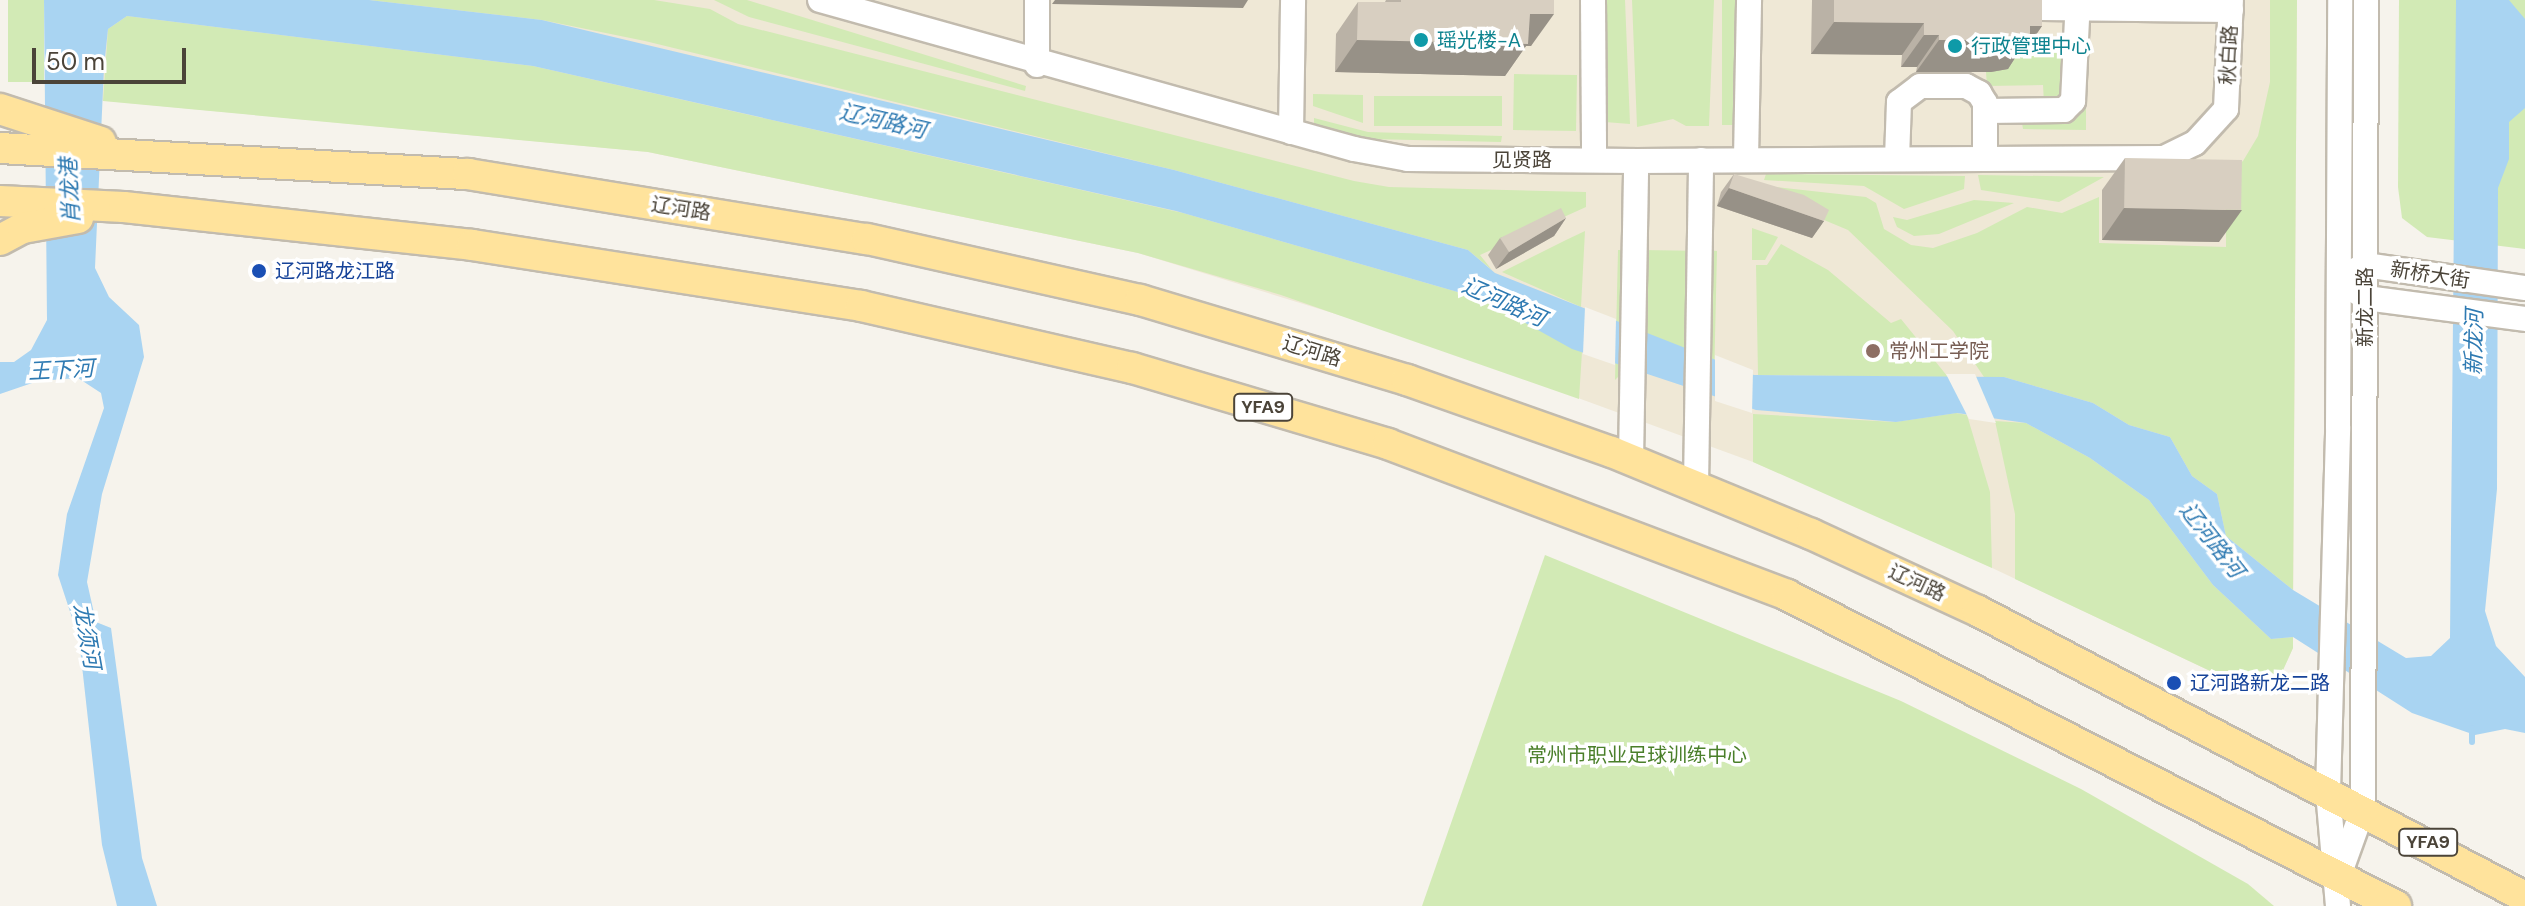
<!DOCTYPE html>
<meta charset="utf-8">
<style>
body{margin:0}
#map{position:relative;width:2525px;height:906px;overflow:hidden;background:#f6f3ec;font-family:"DM Sans","Noto Sans SC",sans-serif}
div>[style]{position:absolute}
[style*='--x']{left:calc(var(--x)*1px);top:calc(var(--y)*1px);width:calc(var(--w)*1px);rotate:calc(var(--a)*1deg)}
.education>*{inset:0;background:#efe8d6}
.green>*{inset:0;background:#d2eab5;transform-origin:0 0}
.water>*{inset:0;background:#a9d4f2}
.pier>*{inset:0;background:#f6f3ec}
.stream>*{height:6px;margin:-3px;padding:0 3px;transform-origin:3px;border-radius:3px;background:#a9d4f2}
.roads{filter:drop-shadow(2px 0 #c2bbae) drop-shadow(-2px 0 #c2bbae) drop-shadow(0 2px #c2bbae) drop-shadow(0 -2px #c2bbae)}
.minor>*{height:24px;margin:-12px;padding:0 12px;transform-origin:12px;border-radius:12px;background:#fff}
.major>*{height:30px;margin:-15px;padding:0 15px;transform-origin:15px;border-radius:15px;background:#ffe39c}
.wall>*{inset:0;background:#bab2a6}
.shaded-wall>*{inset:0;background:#979187}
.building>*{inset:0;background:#d8cfc1;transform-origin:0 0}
.dots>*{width:22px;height:22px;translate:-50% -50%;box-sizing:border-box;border:4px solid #fff;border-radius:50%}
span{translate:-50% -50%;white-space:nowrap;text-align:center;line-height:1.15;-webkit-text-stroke:7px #fff;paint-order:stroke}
.shield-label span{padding:2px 6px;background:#fff;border:2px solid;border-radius:6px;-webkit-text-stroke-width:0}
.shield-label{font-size:18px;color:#4b4439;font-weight:700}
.culture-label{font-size:20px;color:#0d838f}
.left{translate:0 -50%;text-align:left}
.street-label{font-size:20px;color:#4b4439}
.transit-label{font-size:20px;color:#164399}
.education-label{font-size:20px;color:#785e54}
.park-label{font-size:20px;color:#4a7f2a}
.water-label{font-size:22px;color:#2e7ab2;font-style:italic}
.scale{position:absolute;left:32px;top:48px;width:154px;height:36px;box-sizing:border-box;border:4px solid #4b4439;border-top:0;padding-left:10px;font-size:24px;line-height:28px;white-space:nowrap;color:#4b4439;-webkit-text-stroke:6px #fff;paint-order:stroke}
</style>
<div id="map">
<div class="education">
<div style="clip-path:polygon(74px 0,2297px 0,2293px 648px,2279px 679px,2263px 689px,2242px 686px,1897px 523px,1753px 462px,1417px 339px,1138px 253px,648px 152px,75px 98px)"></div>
</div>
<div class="green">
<div style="left:8px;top:0;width:36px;height:82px"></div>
<div style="clip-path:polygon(369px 0,654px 0,710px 9px,738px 24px,1354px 181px,1389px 187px,1586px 192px,1586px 207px,1480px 255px,1492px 270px,1468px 250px,1174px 170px,645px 41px,542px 20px)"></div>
<div style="clip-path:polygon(714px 0,747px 0,1026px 86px,1025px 91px,749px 17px)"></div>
<div style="clip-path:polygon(1604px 0,1625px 0,1630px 124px,1605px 122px)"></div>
<div style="clip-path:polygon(1632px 0,1714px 0,1709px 126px,1686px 126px,1673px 119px,1637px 127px)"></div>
<div style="left:1722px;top:0;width:20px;height:125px"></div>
<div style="clip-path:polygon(2270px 0,2297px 0,2293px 590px,2226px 536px,2217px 494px,2192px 476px,2170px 437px,2129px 425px,2093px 403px,2004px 377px,1984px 377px,1953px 331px,1848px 230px,1757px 192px,1758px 185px,1866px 197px,1876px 203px,1884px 229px,1911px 245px,1933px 248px,1977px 233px,2027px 207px,2062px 213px,2099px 197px,2099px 243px,2226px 247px,2226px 187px,2218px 179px,2243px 161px,2258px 136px,2270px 82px)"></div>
<div style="clip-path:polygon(2399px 0,2525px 0,2525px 249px,2427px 237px,2402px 218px,2398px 187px)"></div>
<div style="clip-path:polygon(127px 16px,533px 66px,1183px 213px,1482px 299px,1582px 352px,1579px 399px,1281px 295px,1138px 253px,648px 152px,103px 101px,108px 29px)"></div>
<div style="clip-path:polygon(2020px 52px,2061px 53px,2062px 91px,2055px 100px,2044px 103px,2043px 85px,1987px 86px,1986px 72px)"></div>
<div style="left:1514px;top:74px;width:63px;height:56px;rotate:1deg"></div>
<div style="clip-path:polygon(1313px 94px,1363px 95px,1363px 123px,1313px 106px)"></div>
<div style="left:1502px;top:96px;width:30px;height:128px;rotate:90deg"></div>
<div style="clip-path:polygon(2086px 99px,2086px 130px,2023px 129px,2022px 123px,2068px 122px,2080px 114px)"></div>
<div style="clip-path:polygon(1314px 118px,1368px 132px,1502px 136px,1501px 142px,1369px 139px,1314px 125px)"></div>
<div style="clip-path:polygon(1766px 174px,1965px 176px,1964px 189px,1904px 209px,1864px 186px,1764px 180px)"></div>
<div style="clip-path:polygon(1978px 175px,2104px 177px,2059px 202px,1981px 190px)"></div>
<div style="clip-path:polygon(1974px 200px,2014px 203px,1939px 234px,1914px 236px,1897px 227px,1893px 217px,1907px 220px)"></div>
<div style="clip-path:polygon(1752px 228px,1778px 237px,1765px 260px,1752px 260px)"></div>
<div style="clip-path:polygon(1585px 231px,1581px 307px,1502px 272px,1566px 240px)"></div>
<div style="clip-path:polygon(1781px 244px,1828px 270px,1891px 323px,1901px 319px,1948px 377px,1758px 375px,1756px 265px,1767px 265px)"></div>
<div style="clip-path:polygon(1618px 250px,1627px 250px,1622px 373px,1615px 380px)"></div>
<div style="left:1642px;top:250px;width:49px;height:119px;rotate:1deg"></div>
<div style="clip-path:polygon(1707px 250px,1717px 251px,1714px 382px,1706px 372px)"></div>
<div style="clip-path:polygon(1956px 413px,1967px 415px,1990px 492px,1992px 568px,1753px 462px,1753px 414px,1895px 422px)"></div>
<div style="clip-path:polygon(1995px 421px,2026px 423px,2090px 458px,2149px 500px,2213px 585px,2271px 639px,2293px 637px,2293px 648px,2279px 679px,2263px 689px,2242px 686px,2015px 579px,2015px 514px)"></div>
<div style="clip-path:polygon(1545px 555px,1901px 701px,2081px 789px,2248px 884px,2274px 906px,1422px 906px)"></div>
</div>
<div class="water">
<div style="clip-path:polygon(44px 0,369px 0,542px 20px,1174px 170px,1468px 250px,1495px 273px,1754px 375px,2004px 377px,2093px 403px,2129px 425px,2170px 437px,2192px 476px,2217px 494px,2226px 536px,2293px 590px,2406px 658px,2431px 656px,2450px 638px,2456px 0,2509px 0,2525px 19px,2525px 108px,2509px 122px,2509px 159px,2498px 188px,2497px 489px,2485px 611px,2496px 646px,2525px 677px,2525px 733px,2505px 729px,2475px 735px,2412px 713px,2293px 637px,2271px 639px,2213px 585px,2149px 500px,2090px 458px,2026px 423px,1957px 413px,1896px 422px,1756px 410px,1572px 349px,1482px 299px,1176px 211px,533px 66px,127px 16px,108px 29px,104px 67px,95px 268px,109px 297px,139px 325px,144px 357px,102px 494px,87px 582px,96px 622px,111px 628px,142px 858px,157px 906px,117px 906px,102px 845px,79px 639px,58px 575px,67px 514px,104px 408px,101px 393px,78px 378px,38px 381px,0 394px,0 362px,14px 362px,31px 350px,47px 320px)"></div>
</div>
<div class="pier">
<div style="clip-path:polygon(1585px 307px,1616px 319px,1615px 365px,1583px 354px)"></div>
<div style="clip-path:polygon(1715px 355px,1753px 370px,1752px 413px,1715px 401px)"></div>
<div style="clip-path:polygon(1946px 374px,1975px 374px,1996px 423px,1969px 419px)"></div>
</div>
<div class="stream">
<div style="--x:2472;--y:728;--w:14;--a:90"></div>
</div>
<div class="roads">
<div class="minor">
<div style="--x:820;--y:0;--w:554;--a:15.59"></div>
<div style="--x:1354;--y:149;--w:55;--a:10.5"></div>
<div style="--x:1408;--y:159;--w:228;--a:0.5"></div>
<div style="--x:1636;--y:161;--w:528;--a:-0.33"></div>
<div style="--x:2164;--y:158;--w:34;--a:-26"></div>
<div style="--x:2195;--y:143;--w:46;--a:-47.6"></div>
<div style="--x:2226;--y:109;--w:109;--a:-87.4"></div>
<div style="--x:1593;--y:0;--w:160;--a:89.6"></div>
<div style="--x:2027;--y:0;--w:17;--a:28"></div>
<div style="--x:2042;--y:8;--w:189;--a:0.6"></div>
<div style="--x:1037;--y:65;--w:65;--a:-90"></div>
<div style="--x:1986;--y:111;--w:78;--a:-0.7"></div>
<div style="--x:2064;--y:110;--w:13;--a:-45"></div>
<div style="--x:2073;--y:101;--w:101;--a:-87.2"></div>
<div style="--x:1291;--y:132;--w:132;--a:-89.1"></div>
<div style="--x:1746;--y:159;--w:159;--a:-88.9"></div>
<div style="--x:1897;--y:159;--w:57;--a:-88"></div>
<div style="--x:1899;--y:102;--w:26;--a:-37"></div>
<div style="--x:1920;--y:86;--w:46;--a:0"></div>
<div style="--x:1966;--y:86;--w:15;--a:28"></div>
<div style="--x:1979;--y:93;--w:12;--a:59"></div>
<div style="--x:1985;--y:103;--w:55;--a:90"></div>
<div style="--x:2352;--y:272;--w:15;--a:-28"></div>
<div style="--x:2365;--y:265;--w:162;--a:8.2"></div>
<div style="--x:2354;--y:290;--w:14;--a:34"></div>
<div style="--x:2366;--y:298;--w:160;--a:7.5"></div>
<div style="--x:1631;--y:460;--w:299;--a:-89"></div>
<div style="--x:1696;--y:486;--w:326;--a:-89.1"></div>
<div style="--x:2341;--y:870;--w:65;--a:-70.2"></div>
<div style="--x:2363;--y:809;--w:809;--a:-89.79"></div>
<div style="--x:2338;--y:906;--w:114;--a:-95"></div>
<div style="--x:2328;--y:792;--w:365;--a:-88.4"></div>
<div style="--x:2338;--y:427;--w:427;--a:-89.7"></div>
</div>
<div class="major">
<div style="--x:0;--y:109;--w:106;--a:18.1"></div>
<div style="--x:0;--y:148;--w:469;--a:3.2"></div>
<div style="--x:468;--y:174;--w:404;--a:9.3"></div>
<div style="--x:867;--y:239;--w:280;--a:12.6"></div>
<div style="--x:1140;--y:300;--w:279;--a:16.7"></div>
<div style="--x:1407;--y:380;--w:217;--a:19.4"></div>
<div style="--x:1612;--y:452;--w:215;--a:22.4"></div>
<div style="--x:1811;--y:534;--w:184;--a:24.8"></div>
<div style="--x:1978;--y:611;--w:617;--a:27.6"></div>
<div style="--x:0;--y:201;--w:124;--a:2.8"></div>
<div style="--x:124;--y:207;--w:350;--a:6.2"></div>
<div style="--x:472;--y:245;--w:394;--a:8.9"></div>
<div style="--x:861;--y:306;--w:278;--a:12.9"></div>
<div style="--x:1132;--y:368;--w:267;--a:16.5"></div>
<div style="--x:1388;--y:444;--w:427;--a:20.7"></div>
<div style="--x:1787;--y:595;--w:684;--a:27.05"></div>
<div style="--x:0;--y:240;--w:26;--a:-28"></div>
<div style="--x:23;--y:228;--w:56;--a:-10.3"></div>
</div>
</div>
<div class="wall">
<div style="clip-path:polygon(1386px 0,1554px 0,1531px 46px,1526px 46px,1505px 76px,1335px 72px,1336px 34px,1358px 2px,1385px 2px)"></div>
<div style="clip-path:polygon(1812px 0,2042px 0,2042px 26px,2020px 58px,2015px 58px,2008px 69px,1991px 72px,1916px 72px,1917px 67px,1901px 67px,1902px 55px,1811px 54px)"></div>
<div style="clip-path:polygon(2125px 158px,2219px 242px,2102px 240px,2102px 190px)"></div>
<div style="clip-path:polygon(1734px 174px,1824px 221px,1812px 238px,1717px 206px,1721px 192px)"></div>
<div style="clip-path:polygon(1566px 218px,1554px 236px,1496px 269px,1488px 255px,1500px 238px)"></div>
</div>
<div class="shaded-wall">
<div style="clip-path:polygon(1055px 0,1248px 0,1243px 8px,1052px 4px)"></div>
<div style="clip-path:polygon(1530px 14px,1554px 14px,1531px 46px,1526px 46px,1505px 76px,1335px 72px,1357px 40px)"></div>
<div style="clip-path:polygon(1834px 22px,1924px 23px,1902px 55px,1811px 54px)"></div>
<div style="clip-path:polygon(2030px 26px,2042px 26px,2020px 58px,2015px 58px,2008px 69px,1991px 72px,1916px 72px,1939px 40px)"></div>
<div style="clip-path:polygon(1924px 35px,1939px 35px,1917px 67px,1901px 67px)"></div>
<div style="clip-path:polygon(1729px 188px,1824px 221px,1812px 238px,1717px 206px)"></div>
<div style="clip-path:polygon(2124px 208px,2242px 210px,2219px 242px,2102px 240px)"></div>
<div style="clip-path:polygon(1566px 218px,1554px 236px,1496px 269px,1509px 252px)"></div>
</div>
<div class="building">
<div style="clip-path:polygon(1401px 0,1554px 0,1554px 14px,1530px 14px,1528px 44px,1357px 40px,1358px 2px,1401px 2px)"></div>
<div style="clip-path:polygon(1834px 0,2042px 0,2042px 26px,2030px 26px,2030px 37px,2013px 40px,1939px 40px,1939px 35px,1924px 35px,1924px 23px,1834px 22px)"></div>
<div style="left:2125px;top:158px;width:117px;height:50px;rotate:1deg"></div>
<div style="clip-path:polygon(1734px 174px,1804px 195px,1829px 210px,1824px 221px,1729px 188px)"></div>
<div style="clip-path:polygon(1561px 208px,1566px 218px,1509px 252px,1500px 238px)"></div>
</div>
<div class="dots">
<div style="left:1421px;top:40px;background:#0f9aa8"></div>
<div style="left:1955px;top:46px;background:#0f9aa8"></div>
<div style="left:259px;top:271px;background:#1a4fb4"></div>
<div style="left:1873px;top:351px;background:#8d6e63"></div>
<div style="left:2174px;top:683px;background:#1a4fb4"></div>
</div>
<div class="shield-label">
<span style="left:1263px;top:407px">YFA9</span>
<span style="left:2428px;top:842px">YFA9</span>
</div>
<div class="culture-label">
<span class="left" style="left:1437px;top:40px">瑶光楼-A</span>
<span class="left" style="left:1971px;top:46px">行政管理中心</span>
</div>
<div class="street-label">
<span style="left:2229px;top:55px;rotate:-87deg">秋白路</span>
<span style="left:1522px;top:160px">见贤路</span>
<span style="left:681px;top:209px;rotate:9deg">辽河路</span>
<span style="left:2430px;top:275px;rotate:9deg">新桥大街</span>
<span style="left:2365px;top:307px;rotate:-90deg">新龙二路</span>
<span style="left:1312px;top:351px;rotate:17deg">辽河路</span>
<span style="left:1917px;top:583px;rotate:25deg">辽河路</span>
</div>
<div class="transit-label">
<span class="left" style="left:275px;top:271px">辽河路龙江路</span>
<span class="left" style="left:2190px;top:683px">辽河路新龙二路</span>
</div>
<div class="education-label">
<span class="left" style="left:1889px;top:351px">常州工学院</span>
</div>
<div class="park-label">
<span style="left:1637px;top:755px">常州市职业足球训练中心</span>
</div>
<div class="water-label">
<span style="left:883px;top:121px;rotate:13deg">辽河路河</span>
<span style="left:70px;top:191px;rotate:-93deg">肖龙港</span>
<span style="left:1504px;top:302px;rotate:24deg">辽河路河</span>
<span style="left:2474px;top:342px;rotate:-89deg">新龙河</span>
<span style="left:61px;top:370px;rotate:-3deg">王下河</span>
<span style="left:2212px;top:540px;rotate:52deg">辽河路河</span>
<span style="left:87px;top:636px;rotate:80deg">龙须河</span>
</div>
<div class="scale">50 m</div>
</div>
